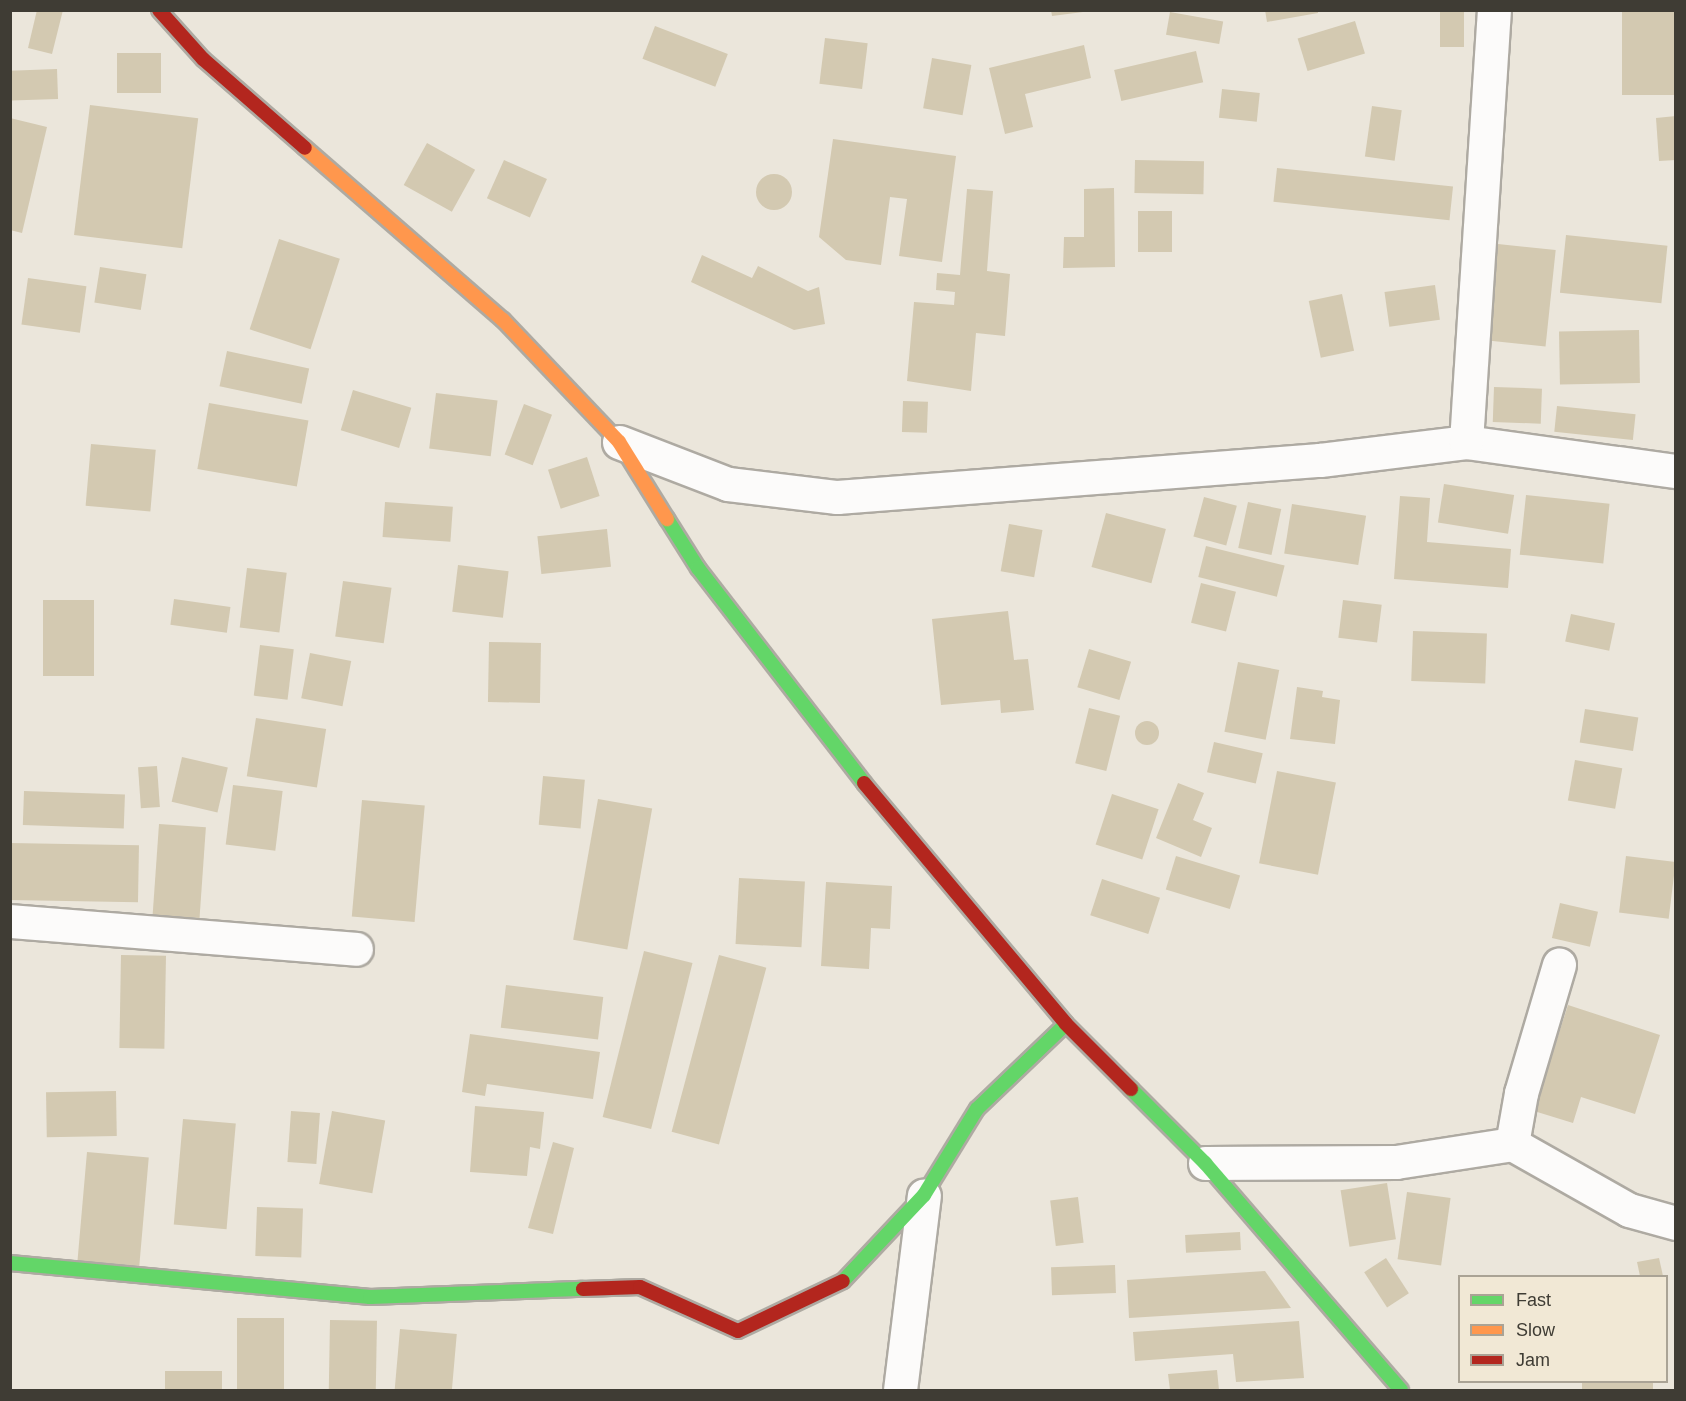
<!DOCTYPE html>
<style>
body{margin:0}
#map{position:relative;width:1686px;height:1401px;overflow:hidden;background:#ebe6db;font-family:Arial,sans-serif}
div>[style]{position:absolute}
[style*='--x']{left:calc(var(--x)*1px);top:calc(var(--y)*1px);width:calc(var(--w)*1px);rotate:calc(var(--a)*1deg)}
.building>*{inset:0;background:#d3c9b1;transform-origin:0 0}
.round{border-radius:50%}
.roads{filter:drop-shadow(2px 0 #aeaaa2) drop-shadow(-2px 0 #aeaaa2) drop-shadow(0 2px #aeaaa2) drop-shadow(0 -2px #aeaaa2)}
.street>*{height:33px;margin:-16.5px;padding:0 16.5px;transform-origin:16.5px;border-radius:16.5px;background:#fcfbfa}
.fast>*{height:14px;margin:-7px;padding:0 7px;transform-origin:7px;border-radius:7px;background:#63d668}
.slow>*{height:14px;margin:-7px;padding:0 7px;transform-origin:7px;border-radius:7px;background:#ff974d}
.jam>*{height:14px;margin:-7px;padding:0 7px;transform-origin:7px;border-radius:7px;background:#b3261e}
span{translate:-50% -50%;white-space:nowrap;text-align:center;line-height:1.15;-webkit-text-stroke:6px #f1e8d5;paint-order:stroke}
.frame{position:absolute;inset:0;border:12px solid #3f3c34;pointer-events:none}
.legend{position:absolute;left:1458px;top:1275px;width:210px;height:108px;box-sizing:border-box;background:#f1e8d5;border:2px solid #aaa395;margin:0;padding:8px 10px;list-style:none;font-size:18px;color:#3f3c34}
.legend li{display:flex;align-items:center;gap:12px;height:30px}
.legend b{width:30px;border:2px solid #aaa395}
</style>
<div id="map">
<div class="building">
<div style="clip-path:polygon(37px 10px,63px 10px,52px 54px,28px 48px)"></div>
<div style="clip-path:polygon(1051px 10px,1083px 10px,1083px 12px,1052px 16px)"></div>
<div style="clip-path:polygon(1265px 10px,1318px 10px,1318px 13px,1267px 22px)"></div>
<div style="left:1440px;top:10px;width:24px;height:37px"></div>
<div style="left:1622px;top:10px;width:54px;height:85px"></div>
<div style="left:1170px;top:12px;width:54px;height:23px;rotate:10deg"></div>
<div style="left:1355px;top:21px;width:34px;height:60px;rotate:73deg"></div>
<div style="left:655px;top:26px;width:78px;height:35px;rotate:21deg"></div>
<div style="left:825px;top:38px;width:43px;height:46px;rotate:7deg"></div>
<div style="clip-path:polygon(1084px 45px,1091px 78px,1025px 94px,1033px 127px,1005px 134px,989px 68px)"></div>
<div style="left:1196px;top:51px;width:32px;height:84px;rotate:77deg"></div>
<div style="left:117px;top:53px;width:44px;height:40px"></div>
<div style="left:932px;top:58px;width:40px;height:51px;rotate:10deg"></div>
<div style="left:57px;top:69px;width:30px;height:47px;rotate:88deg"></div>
<div style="left:1222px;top:89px;width:38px;height:29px;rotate:6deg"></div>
<div style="left:90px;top:105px;width:109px;height:131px;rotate:7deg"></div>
<div style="left:1372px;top:106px;width:30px;height:51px;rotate:8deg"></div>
<div style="clip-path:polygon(1676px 116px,1676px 160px,1659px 161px,1656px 118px)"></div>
<div style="clip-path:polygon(10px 118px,47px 127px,22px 233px,10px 230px)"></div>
<div style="clip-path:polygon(833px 139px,956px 156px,942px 262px,899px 256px,907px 199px,890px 197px,881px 265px,846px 260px,819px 237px)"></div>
<div style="left:427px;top:143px;width:55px;height:48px;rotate:29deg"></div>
<div style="left:504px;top:160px;width:47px;height:42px;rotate:24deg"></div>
<div style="left:1135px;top:160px;width:69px;height:33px;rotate:1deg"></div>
<div style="left:1277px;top:168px;width:177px;height:34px;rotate:6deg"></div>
<div class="round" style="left:756px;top:174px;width:36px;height:36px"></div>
<div style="clip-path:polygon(1114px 188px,1115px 267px,1063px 268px,1064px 237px,1084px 237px,1084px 189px)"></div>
<div style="clip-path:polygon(967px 189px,993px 191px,987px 271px,1010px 274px,1005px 336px,976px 333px,971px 391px,907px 381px,914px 302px,954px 305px,955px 292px,936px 290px,937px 273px,960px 275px)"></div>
<div style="left:1138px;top:211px;width:34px;height:41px"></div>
<div style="left:1566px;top:235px;width:102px;height:58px;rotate:6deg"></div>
<div style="left:279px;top:239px;width:64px;height:95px;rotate:18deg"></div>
<div style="left:1498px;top:244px;width:58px;height:97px;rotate:6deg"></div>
<div style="clip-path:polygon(702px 255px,752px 278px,758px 266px,808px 291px,819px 287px,825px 324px,794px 330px,691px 282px)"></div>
<div style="left:100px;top:267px;width:47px;height:36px;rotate:9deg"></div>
<div style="left:28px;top:278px;width:59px;height:47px;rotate:8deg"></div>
<div style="left:1435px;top:285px;width:35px;height:51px;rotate:82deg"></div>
<div style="left:1342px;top:294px;width:58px;height:34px;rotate:78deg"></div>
<div style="left:1639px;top:330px;width:53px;height:80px;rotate:89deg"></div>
<div style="left:227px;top:351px;width:84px;height:36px;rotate:12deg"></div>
<div style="left:1494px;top:387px;width:48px;height:35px;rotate:2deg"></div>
<div style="left:353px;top:390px;width:61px;height:42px;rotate:17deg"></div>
<div style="left:436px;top:393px;width:62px;height:56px;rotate:7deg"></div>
<div style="left:903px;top:401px;width:25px;height:31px;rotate:2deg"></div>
<div style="left:209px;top:403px;width:101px;height:67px;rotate:10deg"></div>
<div style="left:524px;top:404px;width:30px;height:54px;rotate:21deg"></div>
<div style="left:1557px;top:406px;width:79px;height:26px;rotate:6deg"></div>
<div style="left:91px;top:444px;width:65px;height:62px;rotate:5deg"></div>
<div style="left:587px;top:457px;width:41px;height:41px;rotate:72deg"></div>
<div style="left:1444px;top:484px;width:71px;height:39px;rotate:9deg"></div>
<div style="left:1526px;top:495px;width:84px;height:60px;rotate:6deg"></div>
<div style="clip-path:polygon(1400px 496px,1430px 498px,1427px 542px,1511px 549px,1508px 588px,1394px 579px)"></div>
<div style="left:1204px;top:497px;width:34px;height:41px;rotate:15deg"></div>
<div style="left:385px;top:502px;width:68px;height:35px;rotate:4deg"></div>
<div style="left:1248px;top:502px;width:34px;height:47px;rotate:12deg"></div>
<div style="left:1292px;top:504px;width:75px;height:50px;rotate:9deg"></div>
<div style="left:1106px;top:513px;width:62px;height:56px;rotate:15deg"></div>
<div style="left:1009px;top:524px;width:34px;height:48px;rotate:10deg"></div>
<div style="left:607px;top:529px;width:38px;height:70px;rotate:84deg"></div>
<div style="left:1206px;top:546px;width:81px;height:32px;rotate:14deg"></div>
<div style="left:458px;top:565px;width:51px;height:47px;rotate:7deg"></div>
<div style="left:247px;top:568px;width:40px;height:60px;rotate:7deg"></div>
<div style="left:343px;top:581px;width:49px;height:56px;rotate:8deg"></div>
<div style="left:1201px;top:583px;width:36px;height:41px;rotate:14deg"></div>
<div style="left:174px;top:599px;width:57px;height:26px;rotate:8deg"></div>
<div style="left:43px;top:600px;width:51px;height:76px"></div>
<div style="left:1343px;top:600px;width:39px;height:38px;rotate:7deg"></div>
<div style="clip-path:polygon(1008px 611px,1014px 660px,1028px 659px,1034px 710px,1001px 713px,1000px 700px,941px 705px,932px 619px)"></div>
<div style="left:1571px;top:614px;width:45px;height:28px;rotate:12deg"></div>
<div style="left:1413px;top:631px;width:74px;height:50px;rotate:2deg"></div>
<div style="left:489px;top:642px;width:52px;height:60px;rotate:1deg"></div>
<div style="left:260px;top:645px;width:34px;height:51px;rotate:7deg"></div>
<div style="left:1089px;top:649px;width:44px;height:40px;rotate:17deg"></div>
<div style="left:310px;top:653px;width:42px;height:46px;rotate:11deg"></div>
<div style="left:1238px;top:662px;width:42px;height:71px;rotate:11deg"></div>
<div style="clip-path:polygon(1297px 687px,1323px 691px,1322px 697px,1340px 700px,1335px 744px,1290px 739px)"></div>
<div style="left:1089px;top:708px;width:32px;height:57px;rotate:14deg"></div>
<div style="left:1585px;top:709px;width:54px;height:34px;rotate:9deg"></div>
<div style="left:256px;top:718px;width:71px;height:59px;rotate:9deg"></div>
<div class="round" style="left:1135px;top:721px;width:24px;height:24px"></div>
<div style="left:1214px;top:742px;width:50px;height:31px;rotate:13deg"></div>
<div style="left:182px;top:757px;width:47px;height:46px;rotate:13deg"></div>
<div style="left:1575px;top:760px;width:48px;height:41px;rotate:10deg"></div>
<div style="left:157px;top:766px;width:41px;height:19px;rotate:86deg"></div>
<div style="left:1277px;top:771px;width:60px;height:94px;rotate:11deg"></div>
<div style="left:543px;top:776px;width:42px;height:49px;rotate:5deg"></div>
<div style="clip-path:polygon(1178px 783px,1204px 793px,1193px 820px,1212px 828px,1201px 857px,1156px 838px)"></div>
<div style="left:233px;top:785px;width:50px;height:60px;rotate:7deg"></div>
<div style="left:24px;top:791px;width:101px;height:34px;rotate:2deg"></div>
<div style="left:1112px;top:794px;width:49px;height:53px;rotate:18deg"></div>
<div style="left:598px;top:799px;width:55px;height:143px;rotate:10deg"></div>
<div style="left:362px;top:800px;width:63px;height:117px;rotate:5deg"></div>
<div style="left:159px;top:824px;width:47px;height:91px;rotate:4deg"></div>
<div style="left:10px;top:843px;width:129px;height:57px;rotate:1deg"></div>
<div style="left:1176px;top:856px;width:67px;height:35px;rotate:17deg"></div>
<div style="left:1626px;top:856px;width:50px;height:57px;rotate:7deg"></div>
<div style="left:739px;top:878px;width:66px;height:66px;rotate:3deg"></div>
<div style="left:1102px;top:879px;width:61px;height:38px;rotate:18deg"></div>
<div style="clip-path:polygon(826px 882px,892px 886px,890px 929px,871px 928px,869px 969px,821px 966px)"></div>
<div style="left:1560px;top:903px;width:39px;height:36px;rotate:13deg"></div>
<div style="left:644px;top:951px;width:50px;height:171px;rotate:14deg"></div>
<div style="left:121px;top:955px;width:45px;height:93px;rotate:1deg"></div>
<div style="left:719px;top:955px;width:49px;height:183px;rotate:15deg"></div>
<div style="left:506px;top:985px;width:98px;height:43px;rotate:7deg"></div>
<div style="clip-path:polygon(1568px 1005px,1660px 1035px,1635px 1114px,1581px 1097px,1573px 1123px,1534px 1111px)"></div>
<div style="clip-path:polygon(470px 1034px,600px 1052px,593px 1099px,487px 1084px,485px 1096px,462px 1092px)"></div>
<div style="left:116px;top:1091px;width:45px;height:70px;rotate:89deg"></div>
<div style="clip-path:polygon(475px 1106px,544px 1112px,540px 1149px,530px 1147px,527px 1176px,470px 1172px)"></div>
<div style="left:291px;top:1111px;width:29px;height:51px;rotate:4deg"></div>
<div style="left:332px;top:1111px;width:54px;height:74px;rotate:10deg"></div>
<div style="left:183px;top:1119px;width:53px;height:106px;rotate:5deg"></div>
<div style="clip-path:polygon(553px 1142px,574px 1148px,553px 1234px,528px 1228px)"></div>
<div style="left:87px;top:1152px;width:62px;height:109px;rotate:5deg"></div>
<div style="left:1387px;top:1183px;width:57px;height:47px;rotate:81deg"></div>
<div style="left:1407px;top:1192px;width:44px;height:68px;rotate:8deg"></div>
<div style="left:1078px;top:1197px;width:46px;height:28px;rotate:83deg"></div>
<div style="left:257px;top:1207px;width:46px;height:49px;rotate:2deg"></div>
<div style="left:1240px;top:1232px;width:18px;height:55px;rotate:87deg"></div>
<div style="left:1386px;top:1258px;width:42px;height:26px;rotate:57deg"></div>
<div style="clip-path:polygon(1659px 1258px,1663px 1276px,1640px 1276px,1637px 1262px)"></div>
<div style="left:1115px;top:1265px;width:28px;height:64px;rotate:88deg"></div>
<div style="clip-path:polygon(1265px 1271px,1291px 1308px,1129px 1318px,1127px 1280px)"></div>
<div style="left:237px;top:1318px;width:47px;height:72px"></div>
<div style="left:330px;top:1320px;width:47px;height:70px;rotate:1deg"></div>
<div style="clip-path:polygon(1299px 1321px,1304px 1378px,1236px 1382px,1233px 1354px,1135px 1361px,1133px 1332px)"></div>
<div style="left:400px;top:1329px;width:57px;height:61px;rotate:5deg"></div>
<div style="clip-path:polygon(1217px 1370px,1219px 1390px,1170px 1390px,1168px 1374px)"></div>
<div style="left:222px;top:1371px;width:19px;height:57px;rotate:90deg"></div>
<div style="left:1582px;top:1382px;width:71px;height:8px"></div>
</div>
<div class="roads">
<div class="street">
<div style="--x:619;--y:442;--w:117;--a:21.1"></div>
<div style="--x:728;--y:484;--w:110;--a:6.8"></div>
<div style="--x:837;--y:497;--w:484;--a:-4.4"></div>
<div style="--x:1320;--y:460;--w:147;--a:-7"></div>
<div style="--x:1466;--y:442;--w:212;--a:7.9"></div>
<div style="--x:1466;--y:442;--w:433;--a:-86.3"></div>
<div style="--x:10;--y:921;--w:347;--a:4.6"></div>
<div style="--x:1512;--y:1144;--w:52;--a:-80"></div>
<div style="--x:1521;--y:1093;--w:134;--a:-73.5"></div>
<div style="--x:1205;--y:1163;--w:191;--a:-0.3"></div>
<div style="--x:1396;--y:1162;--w:117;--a:-8.8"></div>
<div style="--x:1512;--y:1144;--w:134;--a:29.4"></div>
<div style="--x:1629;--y:1210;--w:49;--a:15.5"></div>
<div style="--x:900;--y:1390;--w:196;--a:-83"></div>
</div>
<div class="fast">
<div style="--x:667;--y:519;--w:58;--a:57.7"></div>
<div style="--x:698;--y:568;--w:272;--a:52.3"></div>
<div style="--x:1131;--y:1089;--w:105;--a:45"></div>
<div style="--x:1205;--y:1163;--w:300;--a:49.2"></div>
<div style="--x:10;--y:1263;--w:362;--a:5.4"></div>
<div style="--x:370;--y:1297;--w:213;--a:-2.2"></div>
<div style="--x:843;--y:1281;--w:118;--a:-46.7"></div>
<div style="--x:924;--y:1195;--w:101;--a:-58.4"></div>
<div style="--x:977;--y:1109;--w:123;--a:-43.7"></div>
</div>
<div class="slow">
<div style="--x:305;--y:148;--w:262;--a:41"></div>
<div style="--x:503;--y:320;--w:168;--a:46.4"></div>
<div style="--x:619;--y:442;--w:91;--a:58.1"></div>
</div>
<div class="jam">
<div style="--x:159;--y:10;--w:66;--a:48.1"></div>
<div style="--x:203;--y:59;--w:135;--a:41.1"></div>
<div style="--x:864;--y:783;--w:314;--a:50"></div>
<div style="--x:1066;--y:1024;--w:92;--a:45"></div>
<div style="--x:583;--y:1289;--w:57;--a:-2"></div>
<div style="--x:640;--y:1287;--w:107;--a:24.2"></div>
<div style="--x:738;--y:1331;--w:116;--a:-25.5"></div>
</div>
</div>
<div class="frame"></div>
<ul class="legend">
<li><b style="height:8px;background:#63d668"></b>Fast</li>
<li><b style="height:8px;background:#ff974d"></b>Slow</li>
<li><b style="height:8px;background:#b3261e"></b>Jam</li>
</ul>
</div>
